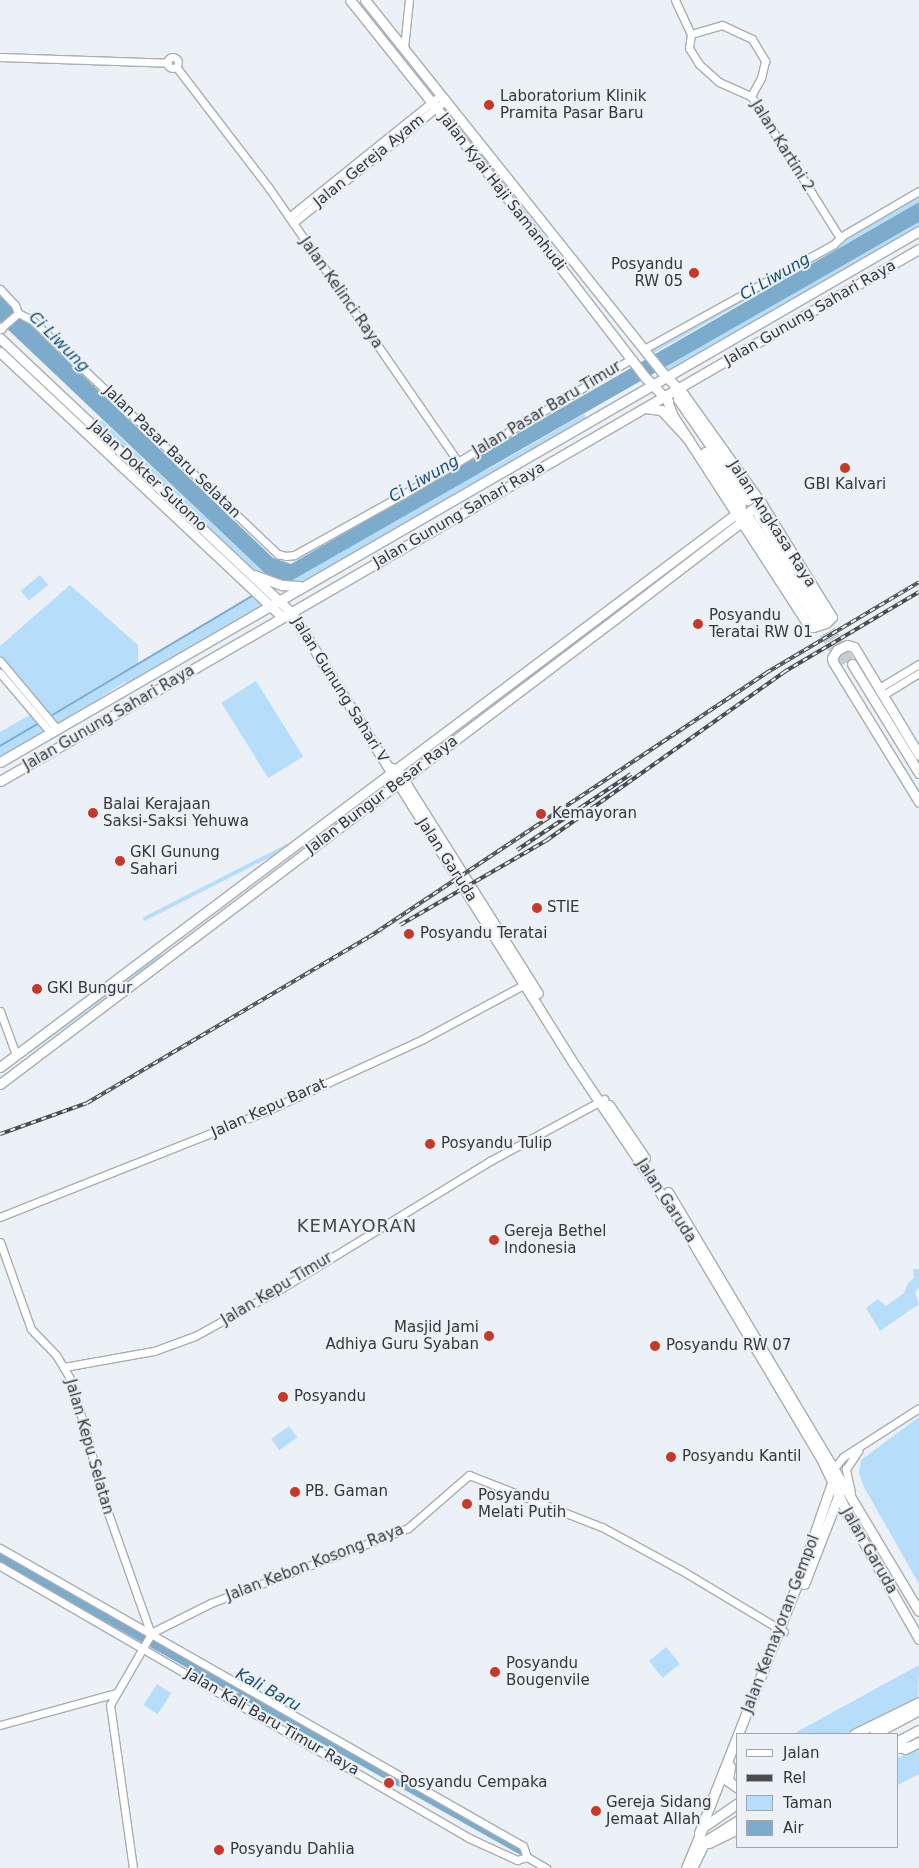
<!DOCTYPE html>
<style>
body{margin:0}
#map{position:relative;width:919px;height:1868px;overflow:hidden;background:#ebf1f6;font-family:"DejaVu Sans",sans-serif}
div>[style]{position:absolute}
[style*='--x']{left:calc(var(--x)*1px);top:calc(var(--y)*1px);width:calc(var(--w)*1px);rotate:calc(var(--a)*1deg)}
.green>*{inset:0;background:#b6defb;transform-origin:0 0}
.water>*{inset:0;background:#7cabcc}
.stream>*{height:2px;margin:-1px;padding:0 1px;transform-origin:1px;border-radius:1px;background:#7cabcc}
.river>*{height:10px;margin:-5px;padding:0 5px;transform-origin:5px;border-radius:5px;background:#7cabcc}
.secondary-tunnel>*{height:9px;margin-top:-4.5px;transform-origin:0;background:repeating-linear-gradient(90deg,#c7ccd0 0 9px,transparent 0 13.5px)}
.roads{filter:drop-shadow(1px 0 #a8aeb3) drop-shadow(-1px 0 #a8aeb3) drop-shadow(0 1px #a8aeb3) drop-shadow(0 -1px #a8aeb3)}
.tertiary>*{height:7px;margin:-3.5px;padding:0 3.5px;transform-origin:3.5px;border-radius:3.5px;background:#fff}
.tertiary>.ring{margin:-3.5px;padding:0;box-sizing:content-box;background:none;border:7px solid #fff;border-radius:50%}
.secondary>*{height:9px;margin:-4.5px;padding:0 4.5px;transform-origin:4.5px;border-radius:4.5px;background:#fff}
.primary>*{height:9px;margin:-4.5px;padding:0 4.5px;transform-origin:4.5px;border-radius:4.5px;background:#fff}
.rail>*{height:4px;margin-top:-2px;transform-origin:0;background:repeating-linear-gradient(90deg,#ebf1f6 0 5.5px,#4a4c4f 0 11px);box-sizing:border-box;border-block:1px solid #4a4c4f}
.dots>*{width:14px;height:14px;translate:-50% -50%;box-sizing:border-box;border:2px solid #ebf1f6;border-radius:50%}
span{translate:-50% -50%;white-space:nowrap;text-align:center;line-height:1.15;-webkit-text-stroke:4px #ebf1f6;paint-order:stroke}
.poi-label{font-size:15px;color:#353739}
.left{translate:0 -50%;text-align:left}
.right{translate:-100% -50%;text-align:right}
.street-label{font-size:15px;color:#353739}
.water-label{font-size:16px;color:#184f71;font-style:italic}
.quarter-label{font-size:18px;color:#43494d;letter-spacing:1px}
.legend{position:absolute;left:736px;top:1733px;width:162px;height:115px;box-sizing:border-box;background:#ebf1f6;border:1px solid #a2a7aa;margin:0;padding:6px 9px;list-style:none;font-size:15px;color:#353739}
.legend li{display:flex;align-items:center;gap:10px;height:25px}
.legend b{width:25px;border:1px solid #a2a7aa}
</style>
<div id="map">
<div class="green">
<div style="clip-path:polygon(919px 191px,919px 202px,654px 353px,648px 347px)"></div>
<div style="clip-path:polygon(919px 222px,919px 231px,672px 375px,665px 366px)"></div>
<div style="clip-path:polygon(584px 414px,589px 422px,304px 584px,254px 575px,95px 427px,102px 420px,270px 578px,492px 467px)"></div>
<div style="clip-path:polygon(699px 544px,702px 547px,511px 692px,509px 689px)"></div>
<div style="left:40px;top:575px;width:13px;height:25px;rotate:51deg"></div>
<div style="clip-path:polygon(70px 585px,138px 645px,138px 663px,257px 593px,271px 607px,128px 687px,125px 682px,101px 697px,103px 701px,57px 729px,0 661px,0 646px)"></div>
<div style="left:256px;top:681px;width:89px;height:41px;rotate:58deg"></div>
<div style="clip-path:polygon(35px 712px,51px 733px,0 762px,0 732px)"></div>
<div style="left:338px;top:818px;width:4px;height:219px;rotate:63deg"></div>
<div style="clip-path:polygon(159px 952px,162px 956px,30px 1053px,29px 1052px)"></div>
<div style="clip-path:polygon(913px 1269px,919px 1269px,919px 1288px,915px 1292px,919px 1304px,880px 1331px,866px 1308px,878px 1299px,886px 1306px,904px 1293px,908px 1283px,914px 1278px)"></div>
<div style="clip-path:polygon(919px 1417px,919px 1584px,864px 1487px,859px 1473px,861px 1460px)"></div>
<div style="left:289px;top:1426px;width:14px;height:22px;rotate:54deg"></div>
<div style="left:666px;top:1647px;width:22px;height:22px;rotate:51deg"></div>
<div style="clip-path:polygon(919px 1665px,918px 1698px,845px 1734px,793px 1734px)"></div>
<div style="left:157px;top:1684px;width:17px;height:25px;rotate:33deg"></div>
<div style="clip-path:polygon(919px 1747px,919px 1774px,898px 1785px,898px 1758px)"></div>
</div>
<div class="water">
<div style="clip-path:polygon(919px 202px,919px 222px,289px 582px,270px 578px,0 322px,0 296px,273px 558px,291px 564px)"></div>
</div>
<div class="stream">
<div style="--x:49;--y:717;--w:239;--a:-30.8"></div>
<div style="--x:0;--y:746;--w:45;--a:-30.5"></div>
</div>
<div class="river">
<div style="--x:0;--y:1557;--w:599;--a:29.31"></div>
</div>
<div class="secondary-tunnel">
<div style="--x:824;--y:618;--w:54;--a:58.7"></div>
<div style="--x:817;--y:622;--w:52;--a:59"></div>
</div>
<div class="roads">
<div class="tertiary">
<div style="--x:675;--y:0;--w:38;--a:65"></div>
<div style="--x:691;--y:34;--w:14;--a:98"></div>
<div style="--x:689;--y:48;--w:19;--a:58"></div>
<div style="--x:699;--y:64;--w:27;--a:42"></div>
<div style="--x:719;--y:82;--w:35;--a:24"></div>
<div style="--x:751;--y:96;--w:168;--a:57.9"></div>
<div style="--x:691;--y:34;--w:32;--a:-16"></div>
<div style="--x:722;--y:25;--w:33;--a:25"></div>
<div style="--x:752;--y:39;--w:26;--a:59"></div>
<div style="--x:765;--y:61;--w:17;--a:103"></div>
<div style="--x:761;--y:78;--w:21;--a:119"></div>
<div style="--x:404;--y:48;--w:48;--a:-84.1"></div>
<div style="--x:0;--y:57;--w:168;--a:2"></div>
<div class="ring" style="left:167.5px;top:57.5px;width:4px;height:4px"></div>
<div style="--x:177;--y:68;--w:151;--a:52.5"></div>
<div style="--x:269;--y:188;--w:333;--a:55.4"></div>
<div style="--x:289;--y:217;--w:195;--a:-38.8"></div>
<div style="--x:293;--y:223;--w:196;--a:-38.8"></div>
<div style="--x:0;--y:289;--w:22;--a:47"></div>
<div style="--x:15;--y:305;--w:9;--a:69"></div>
<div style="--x:18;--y:313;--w:16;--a:27"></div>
<div style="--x:32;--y:320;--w:340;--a:43.6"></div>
<div style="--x:278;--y:554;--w:8;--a:14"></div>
<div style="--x:286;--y:556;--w:8;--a:-7"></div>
<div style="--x:294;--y:555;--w:124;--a:-29.1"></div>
<div style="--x:402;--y:495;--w:266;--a:-30.7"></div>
<div style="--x:1;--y:328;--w:23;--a:-41"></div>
<div style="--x:644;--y:349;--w:217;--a:-28.9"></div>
<div style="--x:834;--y:244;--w:11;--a:-45"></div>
<div style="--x:842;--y:236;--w:89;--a:-30.3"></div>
<div style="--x:0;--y:661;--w:89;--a:50"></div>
<div style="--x:0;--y:673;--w:79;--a:49.6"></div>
<div style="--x:879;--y:688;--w:47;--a:-31"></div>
<div style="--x:883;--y:695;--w:42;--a:-31.4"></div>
<div style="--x:0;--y:1011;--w:47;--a:70"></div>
<div style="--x:0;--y:1217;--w:286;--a:-21.7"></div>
<div style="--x:266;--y:1111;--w:173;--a:-24.6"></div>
<div style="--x:423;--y:1039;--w:118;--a:-28.3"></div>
<div style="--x:0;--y:1242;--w:92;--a:70.4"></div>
<div style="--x:31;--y:1329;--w:36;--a:46"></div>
<div style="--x:56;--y:1355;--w:26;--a:59"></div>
<div style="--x:69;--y:1377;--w:61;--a:72.8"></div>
<div style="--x:87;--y:1435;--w:63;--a:76.2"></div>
<div style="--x:102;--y:1496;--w:146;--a:70.5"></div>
<div style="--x:64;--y:1367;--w:91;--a:-10.1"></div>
<div style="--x:154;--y:1351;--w:44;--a:-20.1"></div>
<div style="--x:195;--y:1336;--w:99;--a:-28.9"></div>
<div style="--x:282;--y:1288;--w:244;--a:-31.4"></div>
<div style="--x:490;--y:1161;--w:130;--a:-28.5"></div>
<div style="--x:835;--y:1467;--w:13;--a:-51"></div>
<div style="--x:843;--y:1457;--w:90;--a:-32.8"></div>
<div style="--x:851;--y:1493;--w:25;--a:-102"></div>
<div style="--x:846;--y:1469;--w:22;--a:-56"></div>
<div style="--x:0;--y:1548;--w:602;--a:29.67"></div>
<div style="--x:523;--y:1846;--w:12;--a:70"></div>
<div style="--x:0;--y:1566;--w:542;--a:30.11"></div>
<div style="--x:469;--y:1838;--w:53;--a:24.6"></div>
<div style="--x:517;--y:1860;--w:10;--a:-17"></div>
<div style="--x:527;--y:1857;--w:22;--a:30"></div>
<div style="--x:151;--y:1633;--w:67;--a:-26.6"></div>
<div style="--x:211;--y:1603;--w:211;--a:-20.8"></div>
<div style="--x:408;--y:1528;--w:81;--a:-41"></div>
<div style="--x:469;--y:1475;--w:143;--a:21.4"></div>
<div style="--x:602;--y:1527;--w:90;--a:28.6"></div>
<div style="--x:681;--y:1570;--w:120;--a:31"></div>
<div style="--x:0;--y:1725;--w:120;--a:-15.4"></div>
<div style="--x:133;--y:1868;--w:165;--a:-98"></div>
<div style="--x:110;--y:1705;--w:82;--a:-60"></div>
</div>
<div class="secondary">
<div style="--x:350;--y:0;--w:215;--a:51.4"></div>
<div style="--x:484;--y:168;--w:265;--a:52.4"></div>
<div style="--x:646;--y:378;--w:32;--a:46"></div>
<div style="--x:365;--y:0;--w:475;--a:51.4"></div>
<div style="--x:661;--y:371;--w:33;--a:46"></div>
<div style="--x:684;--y:395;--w:133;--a:54.5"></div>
<div style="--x:761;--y:503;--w:134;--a:58.1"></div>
<div style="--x:832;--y:617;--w:8;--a:135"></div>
<div style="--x:826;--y:623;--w:14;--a:163"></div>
<div style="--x:813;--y:627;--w:7;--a:-146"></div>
<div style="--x:807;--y:623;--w:249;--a:-122.9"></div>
<div style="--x:672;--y:414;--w:15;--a:-110"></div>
<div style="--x:0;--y:328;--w:1;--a:0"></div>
<div style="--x:0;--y:338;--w:400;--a:43.3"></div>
<div style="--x:291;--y:612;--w:533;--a:57.95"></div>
<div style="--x:574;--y:1064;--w:201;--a:56.2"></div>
<div style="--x:686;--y:1231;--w:264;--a:59.3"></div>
<div style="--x:821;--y:1458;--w:63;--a:64.7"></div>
<div style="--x:848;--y:1515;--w:143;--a:60.2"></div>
<div style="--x:0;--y:352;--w:387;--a:43.2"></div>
<div style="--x:679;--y:390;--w:9;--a:96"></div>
<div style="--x:678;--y:399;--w:123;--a:55.3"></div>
<div style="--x:705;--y:452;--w:64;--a:55.8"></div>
<div style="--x:758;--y:514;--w:123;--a:58"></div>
<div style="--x:750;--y:519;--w:123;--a:57"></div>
<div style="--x:852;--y:664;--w:128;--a:58.4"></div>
<div style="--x:919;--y:755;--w:126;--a:-121"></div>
<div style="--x:854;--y:647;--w:7;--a:-164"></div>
<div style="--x:847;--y:645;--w:11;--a:153"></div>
<div style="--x:837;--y:650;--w:9;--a:122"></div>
<div style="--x:832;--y:658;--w:4;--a:76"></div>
<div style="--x:833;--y:662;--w:164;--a:58.4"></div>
<div style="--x:389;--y:767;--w:9;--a:18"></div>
<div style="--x:398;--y:770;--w:10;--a:61"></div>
<div style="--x:403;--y:779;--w:253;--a:57.8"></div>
<div style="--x:0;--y:1067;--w:927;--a:-36.93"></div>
<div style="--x:0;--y:1084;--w:771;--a:-37.09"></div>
<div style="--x:615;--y:619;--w:163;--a:-37.5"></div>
<div style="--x:744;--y:520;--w:6;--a:-72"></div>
<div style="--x:746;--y:514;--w:19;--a:-36"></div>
<div style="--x:609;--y:1105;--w:64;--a:55.8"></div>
<div style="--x:668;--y:1192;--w:488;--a:59.1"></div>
<div style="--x:804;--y:1584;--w:97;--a:-68.7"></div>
<div style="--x:854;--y:1734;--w:72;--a:-26.2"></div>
<div style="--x:905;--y:1749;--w:16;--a:-27"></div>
<div style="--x:730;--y:1766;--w:15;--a:98"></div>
<div style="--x:728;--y:1781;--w:12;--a:35"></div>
<div style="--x:699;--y:1833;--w:264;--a:-68.5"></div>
<div style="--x:796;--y:1587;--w:110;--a:-70.9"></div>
<div style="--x:709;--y:1843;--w:32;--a:-26"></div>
</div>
<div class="primary">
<div style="--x:645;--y:408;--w:16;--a:7"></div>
<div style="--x:661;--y:410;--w:41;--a:47"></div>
<div style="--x:254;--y:575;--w:30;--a:20"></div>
<div style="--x:282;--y:585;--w:17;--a:3"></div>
<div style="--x:0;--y:762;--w:1061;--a:-30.02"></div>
<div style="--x:0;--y:781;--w:1062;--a:-30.07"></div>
<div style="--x:875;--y:1724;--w:17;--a:-3"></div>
<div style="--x:874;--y:1734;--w:51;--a:-28.1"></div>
<div style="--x:898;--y:1741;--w:24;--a:-28"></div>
<div style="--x:898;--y:1748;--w:13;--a:-9"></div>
<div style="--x:686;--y:1868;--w:44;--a:-67.5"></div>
<div style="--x:703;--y:1827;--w:42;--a:-34.4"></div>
<div style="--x:692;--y:1868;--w:30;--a:-64"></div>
<div style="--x:705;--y:1841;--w:39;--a:-32"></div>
</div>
</div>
<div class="rail">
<div style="--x:517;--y:850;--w:137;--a:-33.7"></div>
<div style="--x:400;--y:925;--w:170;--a:-30"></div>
<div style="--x:547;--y:840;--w:291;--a:-35.3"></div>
<div style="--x:784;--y:672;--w:157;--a:-30.7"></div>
<div style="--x:0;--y:1134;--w:92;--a:-19.6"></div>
<div style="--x:87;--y:1103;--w:327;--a:-30.5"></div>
<div style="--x:369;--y:937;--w:477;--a:-33.6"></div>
<div style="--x:766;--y:673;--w:178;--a:-30.7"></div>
</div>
<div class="dots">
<div style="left:489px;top:105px;background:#c63929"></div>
<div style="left:694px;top:273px;background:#c63929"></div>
<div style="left:845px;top:468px;background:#c63929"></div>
<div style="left:698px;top:624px;background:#c63929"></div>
<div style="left:93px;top:813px;background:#c63929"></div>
<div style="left:541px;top:814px;background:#c63929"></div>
<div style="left:120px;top:861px;background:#c63929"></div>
<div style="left:537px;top:908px;background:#c63929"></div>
<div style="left:409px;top:934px;background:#c63929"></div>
<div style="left:37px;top:989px;background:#c63929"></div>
<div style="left:430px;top:1144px;background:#c63929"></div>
<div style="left:494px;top:1240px;background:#c63929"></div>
<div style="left:489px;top:1336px;background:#c63929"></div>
<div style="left:655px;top:1346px;background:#c63929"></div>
<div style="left:283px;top:1397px;background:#c63929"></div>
<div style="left:671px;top:1457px;background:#c63929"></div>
<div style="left:295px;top:1492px;background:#c63929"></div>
<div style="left:467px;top:1504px;background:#c63929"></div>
<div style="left:495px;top:1672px;background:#c63929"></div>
<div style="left:389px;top:1783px;background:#c63929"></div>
<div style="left:596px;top:1811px;background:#c63929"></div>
<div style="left:219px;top:1850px;background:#c63929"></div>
</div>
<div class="poi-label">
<span class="left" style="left:500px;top:105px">Laboratorium Klinik<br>Pramita Pasar Baru</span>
<span class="right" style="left:683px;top:273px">Posyandu<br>RW 05</span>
<span style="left:845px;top:485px">GBI Kalvari</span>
<span class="left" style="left:709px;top:624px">Posyandu<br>Teratai RW 01</span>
<span class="left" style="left:103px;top:813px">Balai Kerajaan<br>Saksi-Saksi Yehuwa</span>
<span class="left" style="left:552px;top:814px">Kemayoran</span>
<span class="left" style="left:130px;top:861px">GKI Gunung<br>Sahari</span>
<span class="left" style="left:547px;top:908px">STIE</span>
<span class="left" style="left:420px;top:934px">Posyandu Teratai</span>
<span class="left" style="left:47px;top:989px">GKI Bungur</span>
<span class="left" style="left:441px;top:1144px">Posyandu Tulip</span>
<span class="left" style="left:504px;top:1240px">Gereja Bethel<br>Indonesia</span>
<span class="right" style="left:479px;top:1336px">Masjid Jami<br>Adhiya Guru Syaban</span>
<span class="left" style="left:666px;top:1346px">Posyandu RW 07</span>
<span class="left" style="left:294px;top:1397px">Posyandu</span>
<span class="left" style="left:682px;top:1457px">Posyandu Kantil</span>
<span class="left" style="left:305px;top:1492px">PB. Gaman</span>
<span class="left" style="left:478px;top:1504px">Posyandu<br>Melati Putih</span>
<span class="left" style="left:506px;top:1672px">Posyandu<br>Bougenvile</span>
<span class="left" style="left:400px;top:1783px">Posyandu Cempaka</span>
<span class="left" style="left:606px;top:1811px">Gereja Sidang<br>Jemaat Allah</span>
<span class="left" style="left:230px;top:1850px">Posyandu Dahlia</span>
</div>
<div class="street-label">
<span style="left:782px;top:146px;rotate:58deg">Jalan Kartini 2</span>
<span style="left:369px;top:161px;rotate:-39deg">Jalan Gereja Ayam</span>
<span style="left:502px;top:192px;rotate:52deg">Jalan Kyai Haji Samanhudi</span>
<span style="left:341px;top:293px;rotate:55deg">Jalan Kelinci Raya</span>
<span style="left:810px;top:313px;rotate:-30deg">Jalan Gunung Sahari Raya</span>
<span style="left:547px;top:409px;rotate:-31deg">Jalan Pasar Baru Timur</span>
<span style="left:172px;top:452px;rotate:44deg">Jalan Pasar Baru Selatan</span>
<span style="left:148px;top:476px;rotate:43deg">Jalan Dokter Sutomo</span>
<span style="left:459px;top:515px;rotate:-30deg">Jalan Gunung Sahari Raya</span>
<span style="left:772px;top:524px;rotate:57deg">Jalan Angkasa Raya</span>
<span style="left:340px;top:690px;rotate:58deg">Jalan Gunung Sahari V</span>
<span style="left:109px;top:718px;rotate:-30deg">Jalan Gunung Sahari Raya</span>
<span style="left:382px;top:795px;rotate:-37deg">Jalan Bungur Besar Raya</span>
<span style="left:447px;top:860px;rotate:57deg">Jalan Garuda</span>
<span style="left:269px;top:1108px;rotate:-24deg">Jalan Kepu Barat</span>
<span style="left:666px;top:1201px;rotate:57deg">Jalan Garuda</span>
<span style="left:277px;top:1289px;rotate:-31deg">Jalan Kepu Timur</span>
<span style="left:89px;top:1447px;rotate:74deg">Jalan Kepu Selatan</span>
<span style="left:869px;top:1551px;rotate:60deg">Jalan Garuda</span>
<span style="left:315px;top:1563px;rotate:-21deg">Jalan Kebon Kosong Raya</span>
<span style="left:781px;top:1624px;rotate:-69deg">Jalan Kemayoran Gempol</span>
<span style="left:272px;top:1722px;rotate:30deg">Jalan Kali Baru Timur Raya</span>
</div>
<div class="water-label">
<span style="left:775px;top:277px;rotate:-30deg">Ci Liwung</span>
<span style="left:59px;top:342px;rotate:45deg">Ci Liwung</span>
<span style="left:424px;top:479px;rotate:-30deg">Ci Liwung</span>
<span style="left:268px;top:1690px;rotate:29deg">Kali Baru</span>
</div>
<div class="quarter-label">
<span style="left:357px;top:1226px">KEMAYORAN</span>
</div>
<ul class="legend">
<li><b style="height:6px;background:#fff"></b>Jalan</li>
<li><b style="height:6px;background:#4a4c4f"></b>Rel</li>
<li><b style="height:14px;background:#b6defb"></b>Taman</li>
<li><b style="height:14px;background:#7cabcc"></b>Air</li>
</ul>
</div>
